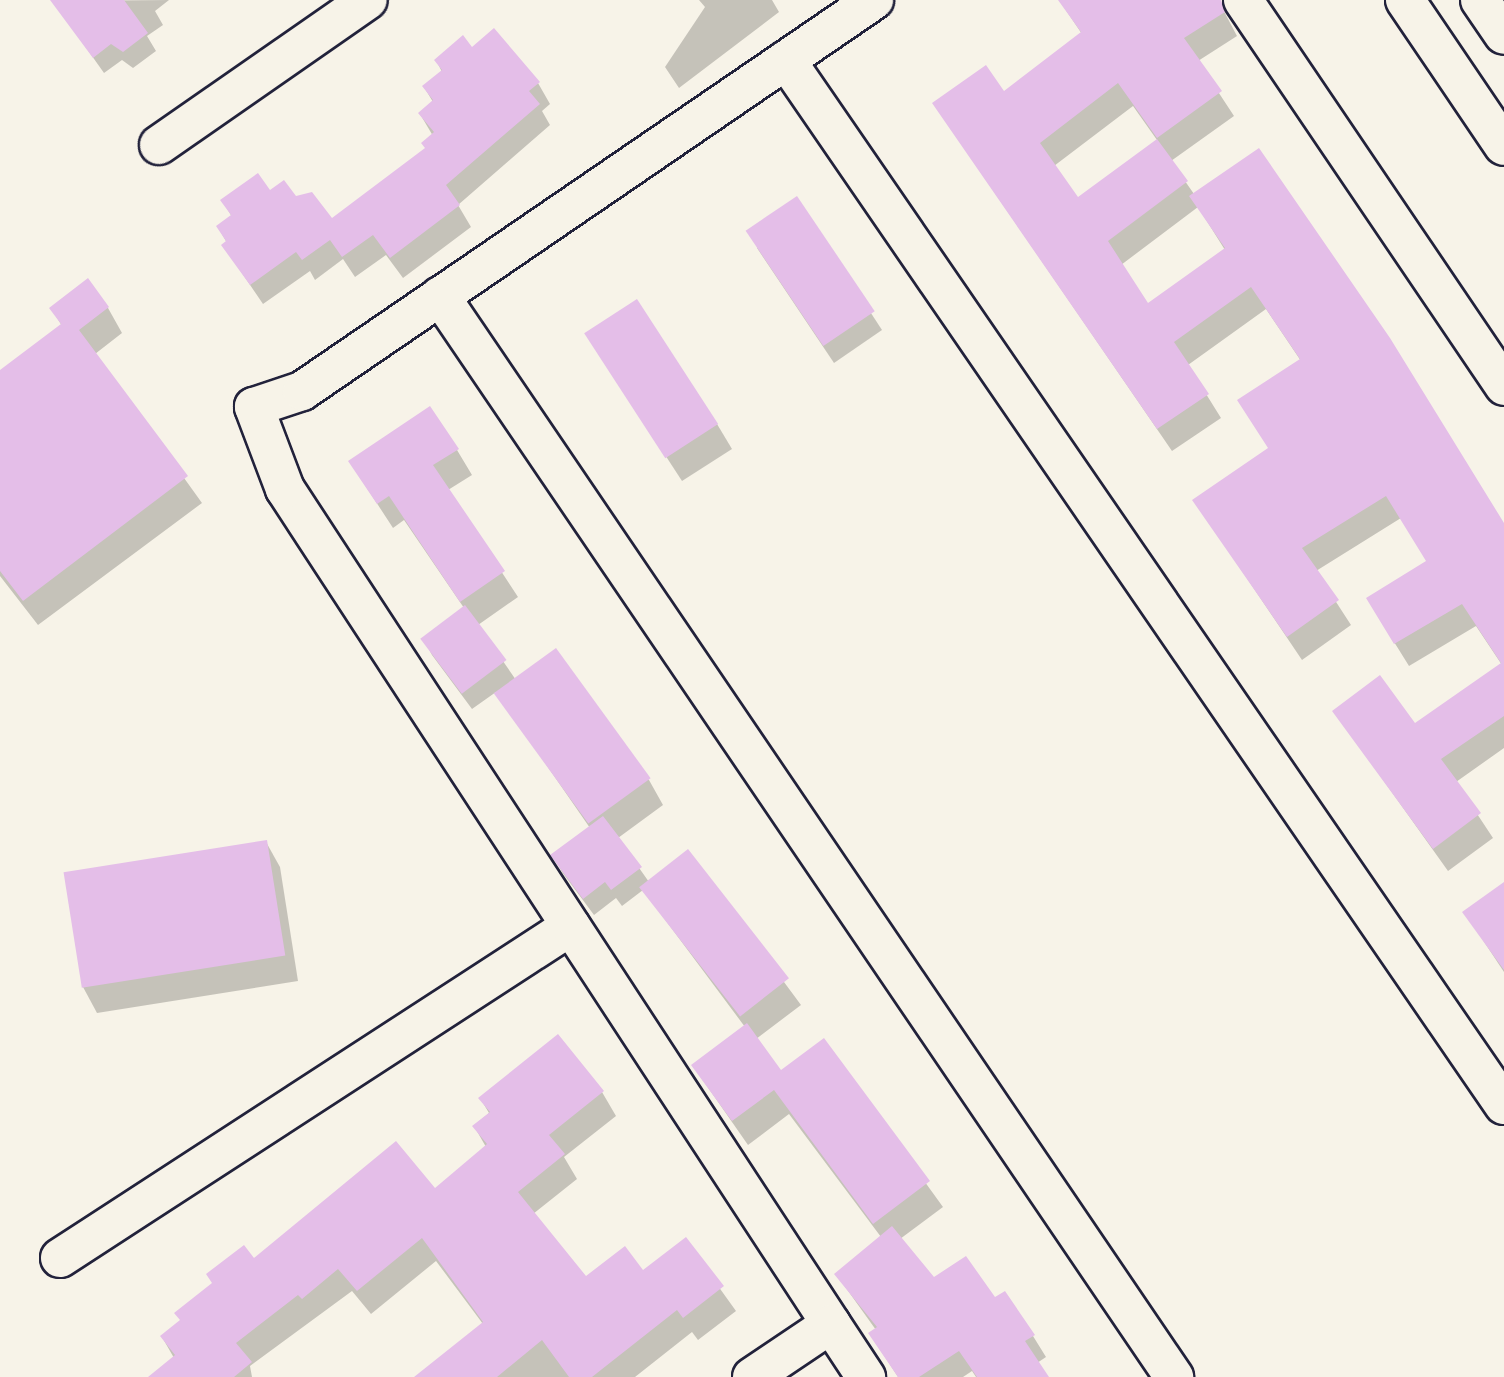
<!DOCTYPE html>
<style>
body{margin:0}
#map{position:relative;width:1504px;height:1377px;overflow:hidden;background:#f7f3e8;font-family:"Comic Neue",sans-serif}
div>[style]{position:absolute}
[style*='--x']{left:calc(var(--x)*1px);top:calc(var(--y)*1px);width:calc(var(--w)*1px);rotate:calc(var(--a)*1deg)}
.shadow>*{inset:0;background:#0003}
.building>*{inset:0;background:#e4bee8;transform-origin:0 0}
.roads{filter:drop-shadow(2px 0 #22223b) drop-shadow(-2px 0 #22223b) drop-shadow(0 2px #22223b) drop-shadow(0 -2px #22223b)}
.street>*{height:38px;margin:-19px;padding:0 19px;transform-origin:19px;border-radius:19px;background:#f7f3e8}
span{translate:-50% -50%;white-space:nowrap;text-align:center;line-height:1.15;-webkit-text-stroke:5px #f7f3e8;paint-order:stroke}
</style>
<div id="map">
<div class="shadow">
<div style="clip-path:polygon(169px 0,155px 11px,163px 25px,147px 36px,156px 51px,133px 68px,122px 60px,104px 73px,53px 1px)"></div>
<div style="clip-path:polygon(699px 0,772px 0,779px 12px,679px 88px,665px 67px,705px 7px)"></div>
<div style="clip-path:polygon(evenodd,1059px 0,1218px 0,1237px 36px,1198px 61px,1234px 116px,1171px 161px,1194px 194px,1504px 528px,1504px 748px,1456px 782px,1493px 838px,1448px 871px,1334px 711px,1414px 725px,1502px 665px,1476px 626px,1409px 666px,1381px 621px,1428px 562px,1401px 518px,1316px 571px,1351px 625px,1302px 660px,1195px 501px,1270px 449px,1301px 361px,1266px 309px,1188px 365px,1221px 418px,1172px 451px,934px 104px,1004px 94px,1082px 34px,1059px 0,1133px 106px,1157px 140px,1077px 200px,1054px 166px,1133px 106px,1059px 0,1198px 207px,1225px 250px,1148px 305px,1121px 265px,1198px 207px)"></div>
<div style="clip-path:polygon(472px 49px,538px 83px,550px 104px,542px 111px,550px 125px,458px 205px,471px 227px,403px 278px,386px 255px,355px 277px,343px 259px,315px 280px,310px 271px,263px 304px,223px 245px,227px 243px,218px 227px,232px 217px,222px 200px,270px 192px,295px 198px,332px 220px,426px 149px,433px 136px,420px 114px,433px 102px,424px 87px,442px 72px,436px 60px)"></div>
<div style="clip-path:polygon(796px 198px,882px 330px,834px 363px,757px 248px)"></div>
<div style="clip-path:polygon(51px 308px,108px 308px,122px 333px,95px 354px,202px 503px,38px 625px,0 576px,0 372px,62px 326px)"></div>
<div style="clip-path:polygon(587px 335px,717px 424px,732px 449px,682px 481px)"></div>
<div style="clip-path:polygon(457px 450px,472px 475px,448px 490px,518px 597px,478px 625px,516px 680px,649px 780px,663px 805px,618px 838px,649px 882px,688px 852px,801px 1005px,756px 1039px,781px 1073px,823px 1041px,943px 1207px,900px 1239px,933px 1280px,994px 1300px,1033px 1336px,1046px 1357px,1037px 1363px,1047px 1377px,976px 1377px,972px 1371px,963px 1377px,898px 1377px,870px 1334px,876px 1330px,836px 1274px,881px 1237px,789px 1114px,748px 1145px,693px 1066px,745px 1027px,643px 890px,622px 906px,616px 898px,594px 915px,562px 872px,553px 855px,590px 828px,496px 692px,472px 709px,432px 655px,423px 638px,464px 608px,404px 520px,393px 528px,350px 462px)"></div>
<div style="clip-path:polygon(266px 842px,280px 867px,298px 981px,97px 1013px,83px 987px)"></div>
<div style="clip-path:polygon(1504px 884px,1504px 972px,1465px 913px)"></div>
<div style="clip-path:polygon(602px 1092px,616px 1116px,564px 1157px,577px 1179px,533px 1214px,586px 1279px,643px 1273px,685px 1240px,736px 1311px,698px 1340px,692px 1332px,635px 1377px,424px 1377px,483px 1324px,436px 1261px,371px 1314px,352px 1291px,250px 1366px,252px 1377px,171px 1377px,174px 1358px,162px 1337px,254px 1260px,434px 1190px,486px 1147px,474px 1126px,489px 1113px,480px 1098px)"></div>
</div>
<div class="building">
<div style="clip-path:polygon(50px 0,124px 0,148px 33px,123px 52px,111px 44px,93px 58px)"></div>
<div style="clip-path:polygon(1058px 0,1221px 0,1225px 12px,1184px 38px,1222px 91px,1157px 138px,1118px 83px,1040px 143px,1078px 197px,1157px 139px,1188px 181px,1108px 241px,1148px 303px,1225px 248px,1189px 196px,1259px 148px,1390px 338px,1504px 523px,1504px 716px,1441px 759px,1481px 813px,1433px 849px,1332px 711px,1380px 675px,1415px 723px,1501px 663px,1462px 604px,1394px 644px,1366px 598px,1426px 561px,1386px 496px,1302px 548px,1339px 600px,1287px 637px,1192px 500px,1268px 448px,1237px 400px,1300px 359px,1251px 287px,1174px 342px,1209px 394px,1157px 429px,932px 103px,986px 65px,1004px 91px,1081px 32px)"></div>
<div style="clip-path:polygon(494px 28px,540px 82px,529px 91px,540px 104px,446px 185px,460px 205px,390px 258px,373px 235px,342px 257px,330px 240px,302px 260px,296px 252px,250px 285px,221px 245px,226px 241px,216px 226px,231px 215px,220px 200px,258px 173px,270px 190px,284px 180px,296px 196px,312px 192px,332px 218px,425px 148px,421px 143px,434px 132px,418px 113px,433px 100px,422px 86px,442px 70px,434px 60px,463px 35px,472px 47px)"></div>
<div style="left:797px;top:196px;width:139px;height:62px;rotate:56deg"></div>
<div style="clip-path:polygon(88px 278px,109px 307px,79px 330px,188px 476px,23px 601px,0 571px,0 370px,61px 324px,49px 308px)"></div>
<div style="left:637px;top:299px;width:149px;height:63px;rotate:57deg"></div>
<div style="clip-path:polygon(430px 406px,459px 449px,433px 465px,505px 571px,460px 602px,389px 496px,377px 504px,348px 461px)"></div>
<div style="left:465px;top:605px;width:69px;height:56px;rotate:53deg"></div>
<div style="left:556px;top:648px;width:161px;height:77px;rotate:54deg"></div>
<div style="clip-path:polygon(603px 816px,642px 867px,611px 890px,605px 882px,583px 899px,550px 855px)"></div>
<div style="left:267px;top:840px;width:117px;height:206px;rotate:81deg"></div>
<div style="left:688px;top:849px;width:164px;height:62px;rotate:52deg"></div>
<div style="clip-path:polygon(1504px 882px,1504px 970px,1462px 912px)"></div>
<div style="clip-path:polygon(747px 1023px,781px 1070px,824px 1038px,930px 1181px,873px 1224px,774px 1090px,732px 1121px,691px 1065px)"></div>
<div style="clip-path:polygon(558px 1034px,604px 1091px,549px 1135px,565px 1154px,518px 1192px,586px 1276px,625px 1246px,643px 1270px,686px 1237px,724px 1286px,683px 1318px,677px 1310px,592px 1377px,569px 1377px,542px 1340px,497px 1377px,414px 1377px,483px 1322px,422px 1238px,357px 1291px,338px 1269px,302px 1299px,298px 1295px,236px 1343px,252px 1362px,234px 1377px,148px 1377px,175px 1355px,160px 1336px,180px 1320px,174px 1313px,212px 1283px,206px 1274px,244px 1245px,254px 1258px,396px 1141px,435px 1188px,487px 1144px,472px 1126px,490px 1112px,478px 1098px)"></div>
<div style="clip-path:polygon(892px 1226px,934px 1277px,966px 1256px,995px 1297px,1005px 1291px,1035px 1335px,1025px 1341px,1049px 1377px,977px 1377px,959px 1351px,919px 1377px,898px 1377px,868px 1333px,877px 1327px,834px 1274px)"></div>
</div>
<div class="roads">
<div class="street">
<div style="--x:1243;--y:0;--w:466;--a:55.9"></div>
<div style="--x:1405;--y:0;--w:176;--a:55.9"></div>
<div style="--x:1480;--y:0;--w:42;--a:55.6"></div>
<div style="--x:786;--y:60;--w:1268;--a:55.51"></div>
<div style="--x:159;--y:145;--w:254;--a:-34.8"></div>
<div style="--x:440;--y:296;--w:1307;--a:55.82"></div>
<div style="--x:60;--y:1258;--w:609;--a:-33.01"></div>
<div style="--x:831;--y:1324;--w:998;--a:-123.18"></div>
<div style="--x:285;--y:489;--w:88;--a:-110.7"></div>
<div style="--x:254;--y:407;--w:51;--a:-18.4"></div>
<div style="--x:302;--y:391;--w:693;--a:-34.36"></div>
<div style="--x:752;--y:1377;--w:95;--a:-33.9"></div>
<div style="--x:831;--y:1324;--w:64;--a:56.6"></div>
</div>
</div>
</div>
